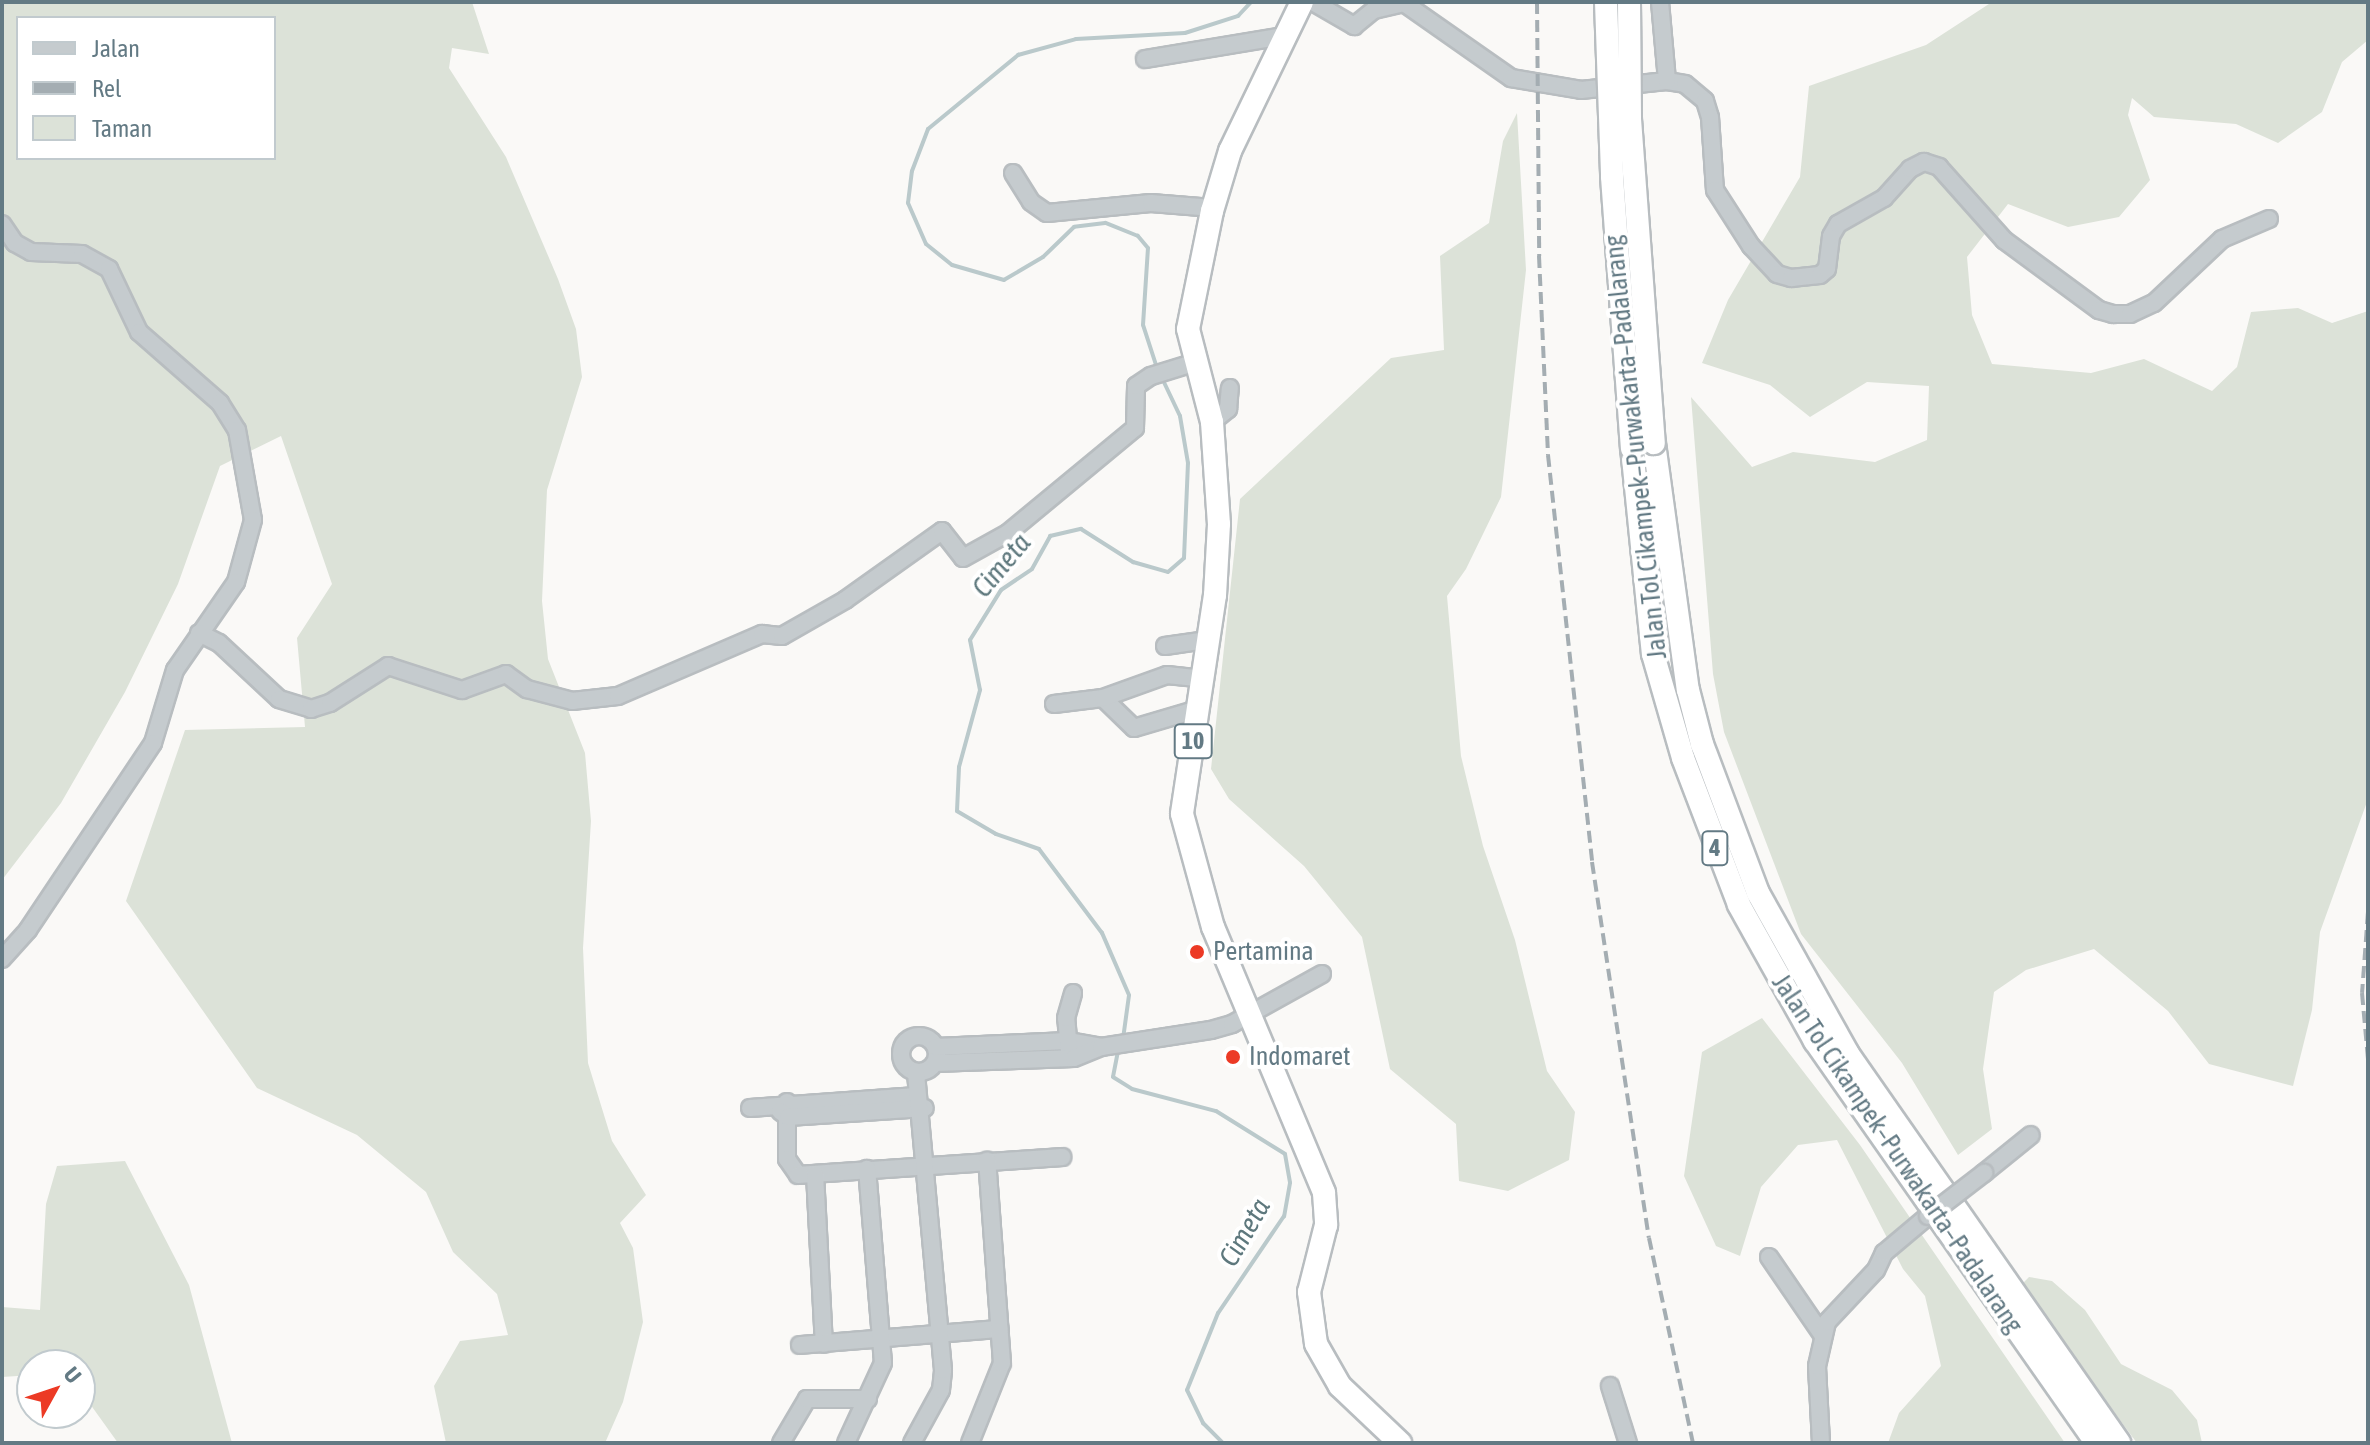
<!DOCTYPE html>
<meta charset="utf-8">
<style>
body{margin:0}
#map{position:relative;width:2370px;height:1445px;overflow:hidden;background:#faf9f7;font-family:"Asap Condensed",sans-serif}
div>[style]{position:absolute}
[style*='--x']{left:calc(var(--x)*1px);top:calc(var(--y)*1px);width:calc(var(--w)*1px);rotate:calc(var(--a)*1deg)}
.green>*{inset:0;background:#dce2d8}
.stream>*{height:4px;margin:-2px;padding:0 2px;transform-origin:2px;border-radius:2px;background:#bac9cb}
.roads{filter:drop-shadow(2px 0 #b8bdc0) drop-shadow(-2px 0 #b8bdc0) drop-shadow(0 2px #b8bdc0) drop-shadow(0 -2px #b8bdc0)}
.minor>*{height:16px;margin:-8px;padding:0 8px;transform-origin:8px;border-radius:8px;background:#c5cbce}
.minor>.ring{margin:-8px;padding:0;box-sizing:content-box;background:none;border:16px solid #c5cbce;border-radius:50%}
.highway>*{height:22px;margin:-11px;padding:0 11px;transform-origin:11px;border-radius:11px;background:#fff}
.rail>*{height:4px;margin-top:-2px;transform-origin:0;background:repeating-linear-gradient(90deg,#a4adb2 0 12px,transparent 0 18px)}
.bridges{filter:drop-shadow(2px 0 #b8bdc0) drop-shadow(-2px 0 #b8bdc0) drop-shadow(0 2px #b8bdc0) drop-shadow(0 -2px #b8bdc0)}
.minor-bridge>*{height:16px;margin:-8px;padding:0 8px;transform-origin:8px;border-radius:8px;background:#c5cbce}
.highway-bridge>*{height:22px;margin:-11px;padding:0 11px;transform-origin:11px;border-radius:11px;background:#fff}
.dots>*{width:22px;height:22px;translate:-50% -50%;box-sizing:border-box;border:4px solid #fff;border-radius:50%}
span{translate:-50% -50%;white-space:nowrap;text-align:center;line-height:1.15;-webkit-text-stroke:8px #fff;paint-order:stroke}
.shield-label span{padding:2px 6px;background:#fff;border:2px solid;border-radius:6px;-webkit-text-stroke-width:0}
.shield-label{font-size:24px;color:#637a84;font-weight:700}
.street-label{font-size:26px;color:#637a84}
.poi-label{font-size:26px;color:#637a84}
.left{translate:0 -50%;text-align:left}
.water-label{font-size:28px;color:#5e787d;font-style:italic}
.frame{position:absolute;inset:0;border:4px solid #637a84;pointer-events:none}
.legend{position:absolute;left:16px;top:16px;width:260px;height:144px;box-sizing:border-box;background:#fff;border:2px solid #c1cace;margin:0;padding:10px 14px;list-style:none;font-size:24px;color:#637a84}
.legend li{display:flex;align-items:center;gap:16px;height:40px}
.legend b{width:40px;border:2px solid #c1cace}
.north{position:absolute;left:16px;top:1349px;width:80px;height:80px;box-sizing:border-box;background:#fff;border:2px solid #c1cace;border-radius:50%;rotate:50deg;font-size:22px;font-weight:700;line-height:32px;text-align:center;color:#637a84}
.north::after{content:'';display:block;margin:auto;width:28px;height:36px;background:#ec3a25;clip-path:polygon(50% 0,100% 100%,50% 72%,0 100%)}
</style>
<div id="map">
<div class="green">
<div style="clip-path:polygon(evenodd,2px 2px,472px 2px,489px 54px,452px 48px,449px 68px,506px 157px,558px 279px,576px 329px,582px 377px,547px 490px,542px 601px,548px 659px,585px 753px,591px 821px,583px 948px,588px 1063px,612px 1141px,646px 1195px,620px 1223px,633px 1248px,643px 1322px,623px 1402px,605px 1443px,446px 1443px,434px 1386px,460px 1341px,508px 1335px,497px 1294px,453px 1252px,426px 1192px,357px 1135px,257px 1088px,126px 901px,185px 730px,305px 727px,297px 638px,332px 584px,281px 436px,220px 466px,178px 584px,125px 692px,61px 803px,2px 880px,2px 2px,18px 18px,274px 18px,274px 158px,18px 158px,18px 18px)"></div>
<div style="clip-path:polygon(1992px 2px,2368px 2px,2368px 40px,2342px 62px,2322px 112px,2278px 143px,2236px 124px,2154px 117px,2132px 98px,2128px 115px,2150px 180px,2119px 217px,2068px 227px,2008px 204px,1967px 257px,1972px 315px,1992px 364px,2091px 373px,2144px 359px,2212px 391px,2237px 367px,2251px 312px,2298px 308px,2332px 323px,2368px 311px,2368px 799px,2320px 932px,2312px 1010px,2293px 1086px,2209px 1064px,2168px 1011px,2094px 949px,2026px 970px,1994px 992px,1983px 1069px,1992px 1129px,1958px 1155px,1902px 1063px,1801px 934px,1724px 732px,1713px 674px,1691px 397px,1752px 467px,1793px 452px,1875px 462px,1927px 440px,1929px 386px,1867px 382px,1810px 417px,1770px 385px,1702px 363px,1728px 300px,1800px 177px,1809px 86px,1926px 45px)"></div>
<div style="clip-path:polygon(1517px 113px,1526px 270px,1501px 497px,1466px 569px,1447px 596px,1461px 756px,1483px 846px,1515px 940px,1547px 1071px,1575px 1112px,1569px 1160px,1508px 1191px,1459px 1181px,1456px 1124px,1390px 1069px,1362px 937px,1304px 866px,1229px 799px,1211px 769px,1240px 499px,1391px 358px,1444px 350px,1440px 256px,1489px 223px,1503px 141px)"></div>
<div style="clip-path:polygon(1762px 1018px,1860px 1145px,2065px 1443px,1888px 1443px,1899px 1413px,1941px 1366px,1925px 1296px,1903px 1269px,1837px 1140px,1798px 1145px,1761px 1187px,1740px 1256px,1716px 1246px,1684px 1176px,1702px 1052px)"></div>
<div style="clip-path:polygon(125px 1161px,189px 1285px,232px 1443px,118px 1443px,80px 1390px,80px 1365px,32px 1365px,32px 1375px,2px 1377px,2px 1307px,40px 1310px,46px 1204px,57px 1166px)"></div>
<div style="clip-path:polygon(2029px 1277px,2052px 1281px,2085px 1310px,2121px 1364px,2172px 1390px,2197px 1420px,2202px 1443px,2137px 1443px,2020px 1286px)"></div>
</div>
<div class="stream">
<div style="--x:1157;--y:368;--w:45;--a:-108"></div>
<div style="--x:1143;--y:325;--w:77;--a:-86.3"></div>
<div style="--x:1148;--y:248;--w:16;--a:-130"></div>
<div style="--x:1138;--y:236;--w:35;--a:-158"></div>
<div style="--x:1105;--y:223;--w:31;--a:173"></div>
<div style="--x:1074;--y:227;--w:43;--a:135.9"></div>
<div style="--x:1043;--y:257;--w:45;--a:149.5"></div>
<div style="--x:1004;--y:280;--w:54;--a:-163.9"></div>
<div style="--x:952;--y:265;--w:33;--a:-141"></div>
<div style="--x:926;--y:244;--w:45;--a:-113.7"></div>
<div style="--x:908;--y:203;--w:32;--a:-83"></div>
<div style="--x:912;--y:171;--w:45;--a:-69.1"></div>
<div style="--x:928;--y:129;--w:117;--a:-39.4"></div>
<div style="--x:1018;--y:55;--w:60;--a:-15.4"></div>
<div style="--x:1076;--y:39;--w:109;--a:-3.2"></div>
<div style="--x:1185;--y:33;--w:56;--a:-17.8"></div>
<div style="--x:1238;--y:16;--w:19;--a:-47"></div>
<div style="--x:1123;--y:1039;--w:44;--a:-82.2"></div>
<div style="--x:1129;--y:995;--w:68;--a:-113.5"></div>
<div style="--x:1102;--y:933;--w:105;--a:-126.9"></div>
<div style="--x:1039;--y:849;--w:46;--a:-160.8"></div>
<div style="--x:996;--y:834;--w:45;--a:-149.5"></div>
<div style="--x:957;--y:811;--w:44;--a:-87.4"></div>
<div style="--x:959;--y:767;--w:80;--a:-74.7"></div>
<div style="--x:980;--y:690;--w:51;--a:-101.3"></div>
<div style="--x:970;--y:640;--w:59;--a:-58.2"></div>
<div style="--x:1001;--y:590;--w:37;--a:-34"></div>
<div style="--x:1032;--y:569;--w:38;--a:-61"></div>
<div style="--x:1050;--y:536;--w:32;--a:-13"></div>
<div style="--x:1081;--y:529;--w:62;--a:32.4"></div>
<div style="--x:1133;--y:562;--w:36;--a:16"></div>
<div style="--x:1168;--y:572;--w:21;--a:-41"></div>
<div style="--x:1184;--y:558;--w:95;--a:-87.6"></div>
<div style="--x:1188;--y:463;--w:48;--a:-99.7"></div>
<div style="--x:1180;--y:416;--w:44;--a:-115.4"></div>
<div style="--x:1118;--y:1051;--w:26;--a:101"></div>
<div style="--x:1113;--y:1077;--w:22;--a:32"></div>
<div style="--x:1132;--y:1089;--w:87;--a:14.7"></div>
<div style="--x:1216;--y:1111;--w:81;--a:31.9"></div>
<div style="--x:1285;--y:1154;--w:29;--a:80"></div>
<div style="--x:1290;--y:1183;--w:34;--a:100"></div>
<div style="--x:1284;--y:1216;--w:117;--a:124.2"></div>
<div style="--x:1218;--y:1313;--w:83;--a:111.9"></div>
<div style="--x:1187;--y:1390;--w:37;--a:64"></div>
<div style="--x:1203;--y:1423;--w:28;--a:45"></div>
</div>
<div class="roads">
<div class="minor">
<div style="--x:1313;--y:2;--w:48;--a:30.3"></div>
<div style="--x:1354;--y:26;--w:26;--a:-39"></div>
<div style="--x:1374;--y:10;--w:31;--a:-13"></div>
<div style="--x:1404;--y:3;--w:131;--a:35"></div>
<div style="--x:1511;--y:78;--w:71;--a:9.7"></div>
<div style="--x:1581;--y:90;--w:86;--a:-6"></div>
<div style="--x:1667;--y:81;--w:18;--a:9"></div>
<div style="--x:1685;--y:84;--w:26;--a:40"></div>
<div style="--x:1705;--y:101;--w:17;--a:73"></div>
<div style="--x:1710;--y:117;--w:73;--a:86.1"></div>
<div style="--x:1715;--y:190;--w:67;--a:57.3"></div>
<div style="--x:1751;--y:246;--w:38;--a:47"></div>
<div style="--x:1777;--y:274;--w:15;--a:16"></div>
<div style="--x:1791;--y:278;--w:29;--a:-6"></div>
<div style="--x:1820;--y:275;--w:9;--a:-41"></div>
<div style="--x:1827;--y:269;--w:33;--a:-83"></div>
<div style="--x:1831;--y:236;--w:14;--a:-60"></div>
<div style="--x:1838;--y:224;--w:53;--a:-29.5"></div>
<div style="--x:1884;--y:198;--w:39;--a:-48"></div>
<div style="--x:1910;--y:169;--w:16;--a:-27"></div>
<div style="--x:1924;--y:162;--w:16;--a:18"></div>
<div style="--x:1939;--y:167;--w:98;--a:48.3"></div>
<div style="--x:2004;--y:240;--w:118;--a:36.4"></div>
<div style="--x:2099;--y:310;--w:15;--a:16"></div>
<div style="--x:2113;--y:314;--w:17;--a:0"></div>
<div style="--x:2130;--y:314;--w:26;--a:-25"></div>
<div style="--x:2154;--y:303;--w:93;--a:-43.3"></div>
<div style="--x:2222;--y:239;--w:51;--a:-23.1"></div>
<div style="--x:1660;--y:2;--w:79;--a:84.9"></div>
<div style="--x:1145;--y:59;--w:141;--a:-9.4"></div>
<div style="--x:1013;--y:173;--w:34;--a:58"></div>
<div style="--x:1031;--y:202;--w:19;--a:35"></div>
<div style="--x:1047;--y:213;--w:104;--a:-5.5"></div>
<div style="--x:1151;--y:203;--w:62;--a:4.6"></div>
<div style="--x:2;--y:224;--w:23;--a:56"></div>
<div style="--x:15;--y:243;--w:18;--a:29"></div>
<div style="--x:31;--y:252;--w:51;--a:2.2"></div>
<div style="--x:82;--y:254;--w:31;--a:29"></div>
<div style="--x:109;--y:269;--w:70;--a:64.5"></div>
<div style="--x:139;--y:332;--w:108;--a:41.2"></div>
<div style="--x:220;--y:403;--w:32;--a:58"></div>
<div style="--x:237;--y:430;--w:91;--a:79.9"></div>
<div style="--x:253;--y:520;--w:64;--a:105.3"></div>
<div style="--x:236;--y:582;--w:107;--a:124.7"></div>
<div style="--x:175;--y:670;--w:76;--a:106.8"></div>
<div style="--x:153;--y:743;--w:225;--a:123.8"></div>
<div style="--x:28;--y:930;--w:39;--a:132"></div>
<div style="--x:1212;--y:422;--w:21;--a:-39"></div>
<div style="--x:1228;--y:409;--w:21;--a:-85"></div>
<div style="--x:199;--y:633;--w:22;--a:27"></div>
<div style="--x:219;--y:643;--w:82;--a:43"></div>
<div style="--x:279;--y:699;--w:34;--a:17"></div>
<div style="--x:311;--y:709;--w:20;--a:-18"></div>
<div style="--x:330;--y:703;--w:69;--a:-32.5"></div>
<div style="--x:388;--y:666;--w:78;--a:18"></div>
<div style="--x:462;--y:690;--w:47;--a:-20"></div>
<div style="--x:506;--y:674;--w:26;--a:36"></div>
<div style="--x:527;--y:689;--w:47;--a:14.9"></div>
<div style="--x:572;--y:701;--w:46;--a:-6.2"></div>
<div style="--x:618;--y:696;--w:157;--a:-23.3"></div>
<div style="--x:762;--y:634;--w:20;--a:6"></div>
<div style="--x:782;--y:636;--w:73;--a:-29.7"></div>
<div style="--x:845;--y:600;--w:119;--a:-35.4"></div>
<div style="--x:942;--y:531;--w:34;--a:52"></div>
<div style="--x:963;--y:558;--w:51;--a:-29.1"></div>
<div style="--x:1008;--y:533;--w:165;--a:-39.6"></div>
<div style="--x:1135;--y:428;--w:42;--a:-88.6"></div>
<div style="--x:1136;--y:386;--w:18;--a:-34"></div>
<div style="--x:1151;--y:376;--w:44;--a:-17.2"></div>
<div style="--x:1165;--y:646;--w:41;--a:-8.3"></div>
<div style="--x:1103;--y:698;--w:43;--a:44.1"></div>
<div style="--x:1134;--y:728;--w:67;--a:-16.5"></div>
<div style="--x:1054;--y:704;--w:49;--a:-7"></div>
<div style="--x:1103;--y:698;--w:68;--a:-19.8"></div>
<div style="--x:1167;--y:675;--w:37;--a:6"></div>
<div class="ring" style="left:901px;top:1036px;width:20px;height:20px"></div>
<div style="--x:936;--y:1047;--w:132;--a:-2.6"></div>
<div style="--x:1068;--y:1041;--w:34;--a:10"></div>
<div style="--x:1069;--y:1050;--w:32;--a:-95"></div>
<div style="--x:1066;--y:1018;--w:26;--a:-74"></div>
<div style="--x:935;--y:1063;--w:139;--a:-2.1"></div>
<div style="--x:1074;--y:1058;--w:29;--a:-22"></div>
<div style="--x:1101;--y:1047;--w:111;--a:-8.8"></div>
<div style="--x:1211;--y:1030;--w:22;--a:-16"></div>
<div style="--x:1232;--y:1024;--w:103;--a:-29.1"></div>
<div style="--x:787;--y:1102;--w:57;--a:90"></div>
<div style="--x:787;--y:1159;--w:19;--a:55"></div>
<div style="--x:798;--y:1175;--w:265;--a:-3.9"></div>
<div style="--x:750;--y:1108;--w:167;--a:-4.1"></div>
<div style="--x:780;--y:1111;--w:10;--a:37"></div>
<div style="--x:788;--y:1117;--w:137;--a:-3.8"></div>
<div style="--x:1984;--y:1173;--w:60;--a:-39"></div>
<div style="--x:815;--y:1174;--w:170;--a:87"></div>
<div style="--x:1769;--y:1257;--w:96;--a:55.6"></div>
<div style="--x:800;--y:1345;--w:200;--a:-4.6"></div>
<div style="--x:1610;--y:1386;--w:60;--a:72.5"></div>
<div style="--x:781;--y:1443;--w:51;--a:-59.4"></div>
<div style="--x:807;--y:1399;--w:61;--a:0"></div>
<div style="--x:846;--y:1443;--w:88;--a:-65.2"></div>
<div style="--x:883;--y:1363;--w:195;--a:-94.7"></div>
<div style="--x:912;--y:1443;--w:60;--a:-61.3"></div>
<div style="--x:941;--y:1390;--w:20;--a:-84"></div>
<div style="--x:943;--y:1370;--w:299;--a:-95.2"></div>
<div style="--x:970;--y:1443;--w:86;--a:-68.2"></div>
<div style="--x:1002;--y:1363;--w:203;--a:-94.2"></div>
<div style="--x:1821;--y:1443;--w:77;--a:-93"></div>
<div style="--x:1817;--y:1366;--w:45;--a:-77.2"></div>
<div style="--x:1827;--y:1322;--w:71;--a:-46.7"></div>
<div style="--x:1876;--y:1270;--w:19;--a:-65"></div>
<div style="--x:1884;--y:1253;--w:57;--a:-40.1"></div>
</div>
<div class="highway">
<div style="--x:1302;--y:2;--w:165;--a:115.8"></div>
<div style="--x:1230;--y:151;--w:63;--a:106.7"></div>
<div style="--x:1212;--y:211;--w:120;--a:101.5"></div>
<div style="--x:1188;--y:329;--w:96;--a:75.5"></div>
<div style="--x:1212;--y:422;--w:102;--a:86.1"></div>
<div style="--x:1219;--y:524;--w:71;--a:93.2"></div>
<div style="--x:1215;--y:595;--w:221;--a:98.6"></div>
<div style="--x:1182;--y:814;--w:117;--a:74.7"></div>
<div style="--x:1213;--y:927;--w:288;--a:67.3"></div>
<div style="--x:1324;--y:1193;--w:32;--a:86"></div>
<div style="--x:1326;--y:1225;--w:69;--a:104.2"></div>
<div style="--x:1309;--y:1292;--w:52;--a:82.3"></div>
<div style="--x:1316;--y:1344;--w:48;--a:60.3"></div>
<div style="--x:1340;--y:1386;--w:83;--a:43.5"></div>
<div style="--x:1654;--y:443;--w:249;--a:82.2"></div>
<div style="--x:1688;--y:690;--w:56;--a:75.5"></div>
<div style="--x:1702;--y:744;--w:159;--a:69.4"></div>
<div style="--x:1758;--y:893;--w:184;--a:60.8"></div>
<div style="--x:1848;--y:1054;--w:474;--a:55.1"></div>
<div style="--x:1632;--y:448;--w:207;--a:84.2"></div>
<div style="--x:1653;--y:654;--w:108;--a:73.9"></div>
<div style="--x:1683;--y:758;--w:157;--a:69.1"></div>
<div style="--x:1739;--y:905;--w:156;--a:60.8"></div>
<div style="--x:1815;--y:1041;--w:490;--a:55"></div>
</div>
</div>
<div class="rail">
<div style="--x:1537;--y:2;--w:254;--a:89.5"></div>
<div style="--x:1539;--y:256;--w:199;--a:87.4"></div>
<div style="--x:1548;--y:455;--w:409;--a:83.8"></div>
<div style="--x:1592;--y:862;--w:380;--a:81.4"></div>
<div style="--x:1649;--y:1238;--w:210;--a:77.9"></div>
<div style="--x:2368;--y:912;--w:81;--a:94.2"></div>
<div style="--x:2362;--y:993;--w:66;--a:84.8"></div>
</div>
<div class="bridges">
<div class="minor-bridge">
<div style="--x:1928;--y:1216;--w:71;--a:-37.5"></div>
</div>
<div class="highway-bridge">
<div style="--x:1606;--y:2;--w:175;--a:88"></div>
<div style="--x:1612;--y:177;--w:272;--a:85.8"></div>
<div style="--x:1629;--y:2;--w:117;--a:89.5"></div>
<div style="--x:1630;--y:119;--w:325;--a:85.8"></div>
</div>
</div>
<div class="dots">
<div style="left:1197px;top:952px;background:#ec3a25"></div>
<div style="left:1233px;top:1057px;background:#ec3a25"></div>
</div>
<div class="shield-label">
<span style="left:1193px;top:741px">10</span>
<span style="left:1715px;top:848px">4</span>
</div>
<div class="street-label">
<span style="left:1636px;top:447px;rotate:-96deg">Jalan Tol Cikampek–Purwakarta–Padalarang</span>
<span style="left:1897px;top:1154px;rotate:56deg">Jalan Tol Cikampek–Purwakarta–Padalarang</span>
</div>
<div class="poi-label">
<span class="left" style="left:1213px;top:952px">Pertamina</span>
<span class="left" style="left:1249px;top:1057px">Indomaret</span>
</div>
<div class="water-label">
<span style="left:1001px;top:565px;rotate:-50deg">Cimeta</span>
<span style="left:1244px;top:1232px;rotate:-60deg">Cimeta</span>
</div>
<div class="frame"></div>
<ul class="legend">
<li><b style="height:10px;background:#c5cbce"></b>Jalan</li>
<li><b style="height:10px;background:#a4adb2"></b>Rel</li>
<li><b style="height:22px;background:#dce2d8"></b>Taman</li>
</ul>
<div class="north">U</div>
</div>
